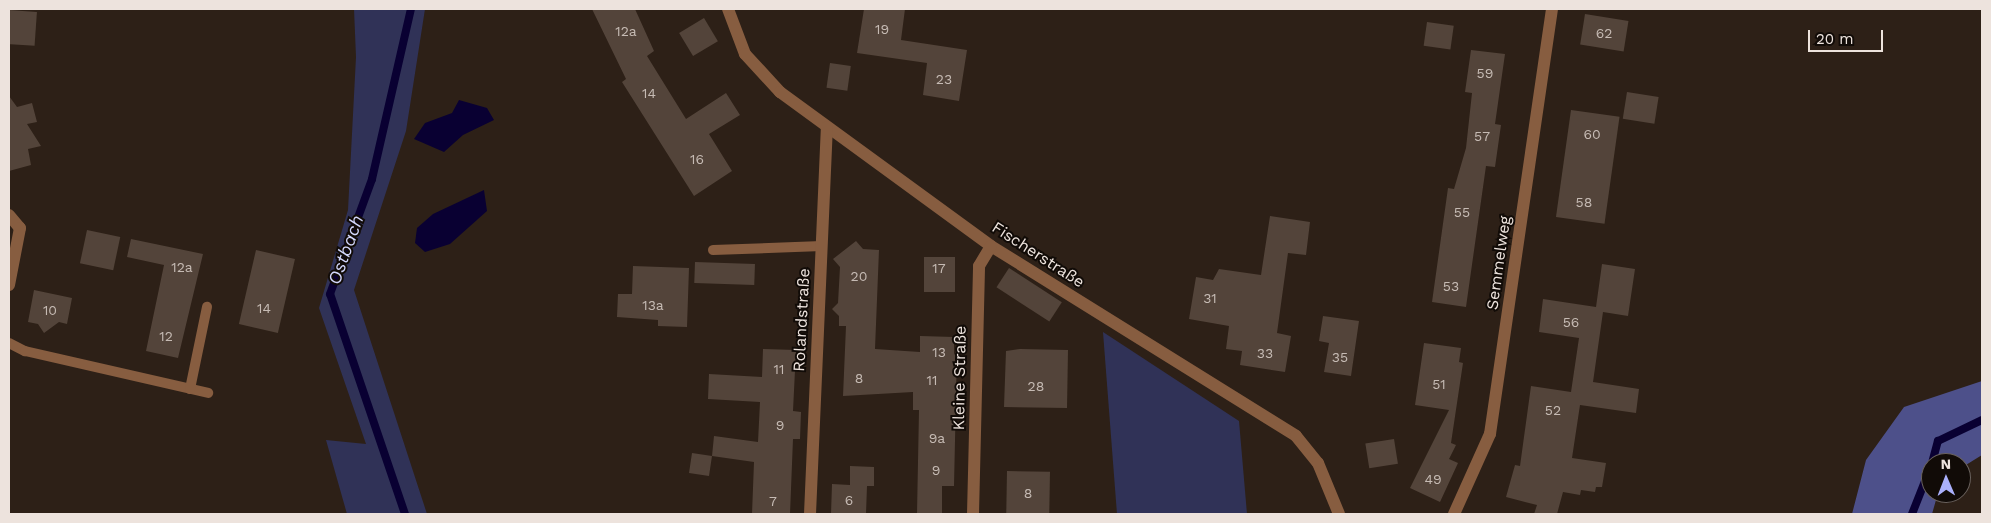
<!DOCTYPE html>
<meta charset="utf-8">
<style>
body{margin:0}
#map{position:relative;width:1991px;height:523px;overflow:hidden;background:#2d2017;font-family:"Work Sans",sans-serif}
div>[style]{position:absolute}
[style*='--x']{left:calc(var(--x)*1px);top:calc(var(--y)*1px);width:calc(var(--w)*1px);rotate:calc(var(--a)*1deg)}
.green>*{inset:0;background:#303257}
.forest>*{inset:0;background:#4d508a}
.water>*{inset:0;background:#090032}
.stream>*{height:8px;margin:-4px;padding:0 4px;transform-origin:4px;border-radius:4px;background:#090032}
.building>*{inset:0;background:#53443a;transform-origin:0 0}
.service>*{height:10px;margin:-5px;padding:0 5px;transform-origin:5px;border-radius:5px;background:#875d40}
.minor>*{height:12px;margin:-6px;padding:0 6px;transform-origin:6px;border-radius:6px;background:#875d40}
span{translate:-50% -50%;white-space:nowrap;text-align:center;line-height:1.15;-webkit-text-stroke:4px #110b07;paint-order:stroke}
.number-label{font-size:14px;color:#c6bbb4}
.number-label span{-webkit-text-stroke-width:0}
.street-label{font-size:16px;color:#ede3dd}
.water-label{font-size:18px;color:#d3d7fc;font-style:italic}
.frame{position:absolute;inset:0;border:10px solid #ede3dd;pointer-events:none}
.north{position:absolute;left:1921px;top:453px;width:50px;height:50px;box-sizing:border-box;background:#110b07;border:1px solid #69615d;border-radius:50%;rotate:359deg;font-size:14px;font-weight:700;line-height:20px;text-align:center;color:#ede3dd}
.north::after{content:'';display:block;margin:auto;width:18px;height:22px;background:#aab0fb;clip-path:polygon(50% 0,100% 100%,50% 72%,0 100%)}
.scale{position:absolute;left:1808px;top:30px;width:75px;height:22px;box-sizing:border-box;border:2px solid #ede3dd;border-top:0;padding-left:6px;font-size:15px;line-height:18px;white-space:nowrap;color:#ede3dd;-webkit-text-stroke:4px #110b07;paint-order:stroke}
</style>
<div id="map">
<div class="green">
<div style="clip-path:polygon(354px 9px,425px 9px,406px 131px,354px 290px,427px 514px,347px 514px,326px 440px,366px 444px,319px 308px,348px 210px,356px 57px)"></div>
<div style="clip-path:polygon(1103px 332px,1239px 421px,1247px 514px,1117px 514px)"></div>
</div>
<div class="forest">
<div style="clip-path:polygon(1982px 381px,1982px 455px,1961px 468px,1961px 463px,1931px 463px,1931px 493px,1938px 493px,1932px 514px,1852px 514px,1866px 460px,1904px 407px)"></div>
</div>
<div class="water">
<div style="clip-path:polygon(459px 100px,487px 108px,494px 120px,463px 135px,444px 152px,414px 139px,425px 123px,452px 113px)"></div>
<div style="clip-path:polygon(484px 190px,487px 211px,450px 244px,425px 252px,415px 243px,417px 228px,433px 214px)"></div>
</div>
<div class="stream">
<div style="--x:1932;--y:463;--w:23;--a:-75"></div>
<div style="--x:1938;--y:441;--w:49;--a:-25.5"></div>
<div style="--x:405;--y:514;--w:232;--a:-108.8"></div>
<div style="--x:330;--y:294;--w:122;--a:-69.9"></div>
<div style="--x:372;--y:179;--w:174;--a:-77.1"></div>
<div style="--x:1912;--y:514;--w:52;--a:-68.4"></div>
</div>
<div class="building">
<div style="clip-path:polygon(592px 9px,635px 9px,654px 51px,647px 56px,686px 119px,726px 93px,740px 115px,709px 134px,732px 171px,694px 196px,622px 82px,626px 79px)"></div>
<div style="clip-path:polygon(864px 9px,905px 9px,901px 40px,967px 50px,959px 101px,923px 95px,927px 63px,857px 53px)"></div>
<div style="left:9px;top:10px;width:28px;height:34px;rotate:4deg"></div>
<div style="left:1585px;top:14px;width:44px;height:31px;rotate:9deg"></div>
<div style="left:704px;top:18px;width:27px;height:29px;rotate:59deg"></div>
<div style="left:1427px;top:22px;width:27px;height:24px;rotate:8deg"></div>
<div style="clip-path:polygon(1471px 50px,1505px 54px,1495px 124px,1501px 125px,1495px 167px,1486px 166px,1466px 307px,1432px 302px,1448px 188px,1454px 189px,1466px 148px,1472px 93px,1465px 92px)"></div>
<div style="left:830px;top:63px;width:21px;height:25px;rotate:8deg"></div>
<div style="left:1627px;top:92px;width:32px;height:27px;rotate:9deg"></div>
<div style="clip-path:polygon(9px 96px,17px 107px,32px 103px,37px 122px,27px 124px,41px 146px,28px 149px,31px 165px,9px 171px)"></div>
<div style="left:1571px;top:110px;width:49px;height:108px;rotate:8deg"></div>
<div style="clip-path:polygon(1270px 216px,1310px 222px,1306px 255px,1288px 253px,1277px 333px,1291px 336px,1285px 372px,1240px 365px,1242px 351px,1226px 349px,1229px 326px,1189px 319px,1196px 277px,1213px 280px,1219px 269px,1261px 275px)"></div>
<div style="left:87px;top:230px;width:34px;height:34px;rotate:12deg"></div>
<div style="clip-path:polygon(131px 239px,203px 254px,178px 358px,146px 351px,164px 265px,127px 257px)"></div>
<div style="clip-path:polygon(856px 241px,863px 249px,879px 250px,875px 349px,920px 352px,920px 336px,954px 337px,954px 355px,957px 349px,954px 486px,942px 486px,942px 514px,917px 514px,919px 410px,913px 410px,913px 392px,843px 396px,846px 326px,839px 326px,839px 316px,832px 309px,838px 303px,840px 267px,833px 259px)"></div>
<div style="left:256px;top:250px;width:40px;height:76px;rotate:13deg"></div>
<div style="left:924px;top:257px;width:31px;height:35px"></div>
<div style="left:695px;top:262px;width:60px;height:21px;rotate:2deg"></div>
<div style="clip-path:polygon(1602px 264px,1635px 269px,1628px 316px,1603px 312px,1593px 382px,1639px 389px,1636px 413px,1580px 405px,1572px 458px,1606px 463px,1602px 487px,1596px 487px,1595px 492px,1581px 490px,1580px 495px,1563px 492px,1557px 514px,1534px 514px,1537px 505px,1506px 497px,1515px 465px,1520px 466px,1531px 386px,1571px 392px,1579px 338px,1539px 332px,1543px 299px,1596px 307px)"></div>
<div style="clip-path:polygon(633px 266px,689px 268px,687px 327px,658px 326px,658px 320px,617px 317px,618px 294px,632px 294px)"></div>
<div style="left:1009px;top:268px;width:63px;height:23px;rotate:33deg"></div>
<div style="clip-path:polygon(34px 290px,72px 298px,67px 324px,59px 322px,44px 333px,38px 324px,28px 322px)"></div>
<div style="clip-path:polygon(1323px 316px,1359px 321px,1351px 376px,1324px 372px,1329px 343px,1319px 341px)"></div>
<div style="clip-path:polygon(1424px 343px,1461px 348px,1459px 362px,1463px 363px,1451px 443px,1456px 445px,1449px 459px,1458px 463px,1440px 502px,1410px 488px,1449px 410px,1415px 405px)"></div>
<div style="clip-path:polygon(763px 349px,796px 350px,793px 411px,801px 412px,800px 439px,793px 439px,790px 514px,752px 514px,754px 462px,712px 456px,709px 476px,689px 473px,692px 453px,712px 456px,714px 436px,758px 442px,760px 402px,708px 399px,709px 374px,762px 377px)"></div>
<div style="clip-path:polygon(1020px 349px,1068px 350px,1067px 408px,1004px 407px,1006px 351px)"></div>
<div style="left:1394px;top:439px;width:25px;height:29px;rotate:81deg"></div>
<div style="clip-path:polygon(850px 466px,874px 467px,874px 486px,867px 486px,866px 514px,831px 514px,832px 484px,850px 485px)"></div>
<div style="left:1007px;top:471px;width:43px;height:43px;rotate:1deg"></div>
</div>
<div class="service">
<div style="--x:713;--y:250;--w:109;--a:-2.1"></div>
<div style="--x:9;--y:343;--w:18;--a:27"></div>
<div style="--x:25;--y:351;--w:188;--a:12.9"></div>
<div style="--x:190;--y:389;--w:84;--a:-78.3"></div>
</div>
<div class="minor">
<div style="--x:728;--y:9;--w:48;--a:69.3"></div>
<div style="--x:745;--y:54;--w:52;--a:47.4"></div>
<div style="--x:780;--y:92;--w:261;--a:36.1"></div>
<div style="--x:991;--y:246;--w:359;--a:31.9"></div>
<div style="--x:1296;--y:436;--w:35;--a:51"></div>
<div style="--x:1318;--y:463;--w:55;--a:67.6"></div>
<div style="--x:9;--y:215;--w:17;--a:50"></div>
<div style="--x:20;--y:228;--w:58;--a:100.9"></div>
<div style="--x:810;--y:514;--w:387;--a:-87.5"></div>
<div style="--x:973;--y:514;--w:248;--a:-88.6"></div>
<div style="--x:979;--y:266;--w:23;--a:-59"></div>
<div style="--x:1454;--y:514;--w:88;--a:-65.8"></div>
<div style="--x:1490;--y:434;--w:429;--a:-81.7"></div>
</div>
<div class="number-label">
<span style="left:882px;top:29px">19</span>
<span style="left:626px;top:31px">12a</span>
<span style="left:1604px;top:33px">62</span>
<span style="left:1485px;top:73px">59</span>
<span style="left:944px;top:79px">23</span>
<span style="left:649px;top:93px">14</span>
<span style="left:1592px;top:134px">60</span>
<span style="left:1482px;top:136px">57</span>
<span style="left:697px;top:159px">16</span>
<span style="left:1584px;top:202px">58</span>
<span style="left:1462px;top:212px">55</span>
<span style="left:182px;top:267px">12a</span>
<span style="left:939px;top:268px">17</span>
<span style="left:859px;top:276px">20</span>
<span style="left:1451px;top:286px">53</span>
<span style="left:1210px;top:298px">31</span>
<span style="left:653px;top:305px">13a</span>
<span style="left:264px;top:308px">14</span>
<span style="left:50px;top:310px">10</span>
<span style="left:1571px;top:322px">56</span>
<span style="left:166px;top:336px">12</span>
<span style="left:939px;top:352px">13</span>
<span style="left:1265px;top:353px">33</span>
<span style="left:1340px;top:357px">35</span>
<span style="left:779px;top:369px">11</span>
<span style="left:859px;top:378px">8</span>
<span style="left:932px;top:380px">11</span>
<span style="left:1439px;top:384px">51</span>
<span style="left:1036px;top:386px">28</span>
<span style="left:1553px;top:410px">52</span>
<span style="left:780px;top:425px">9</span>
<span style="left:937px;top:438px">9a</span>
<span style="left:936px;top:470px">9</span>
<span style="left:1433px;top:479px">49</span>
<span style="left:1028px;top:493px">8</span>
<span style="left:849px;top:500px">6</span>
<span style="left:773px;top:501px">7</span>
</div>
<div class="street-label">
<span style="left:1038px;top:255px;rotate:33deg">Fischerstraße</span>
<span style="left:1499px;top:263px;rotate:-82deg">Semmelweg</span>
<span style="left:802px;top:320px;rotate:-87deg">Rolandstraße</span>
<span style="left:960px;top:378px;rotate:-89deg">Kleine Straße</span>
</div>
<div class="water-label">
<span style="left:346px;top:250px;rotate:-70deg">Ostbach</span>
</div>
<div class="frame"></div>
<div class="north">N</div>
<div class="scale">20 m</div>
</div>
